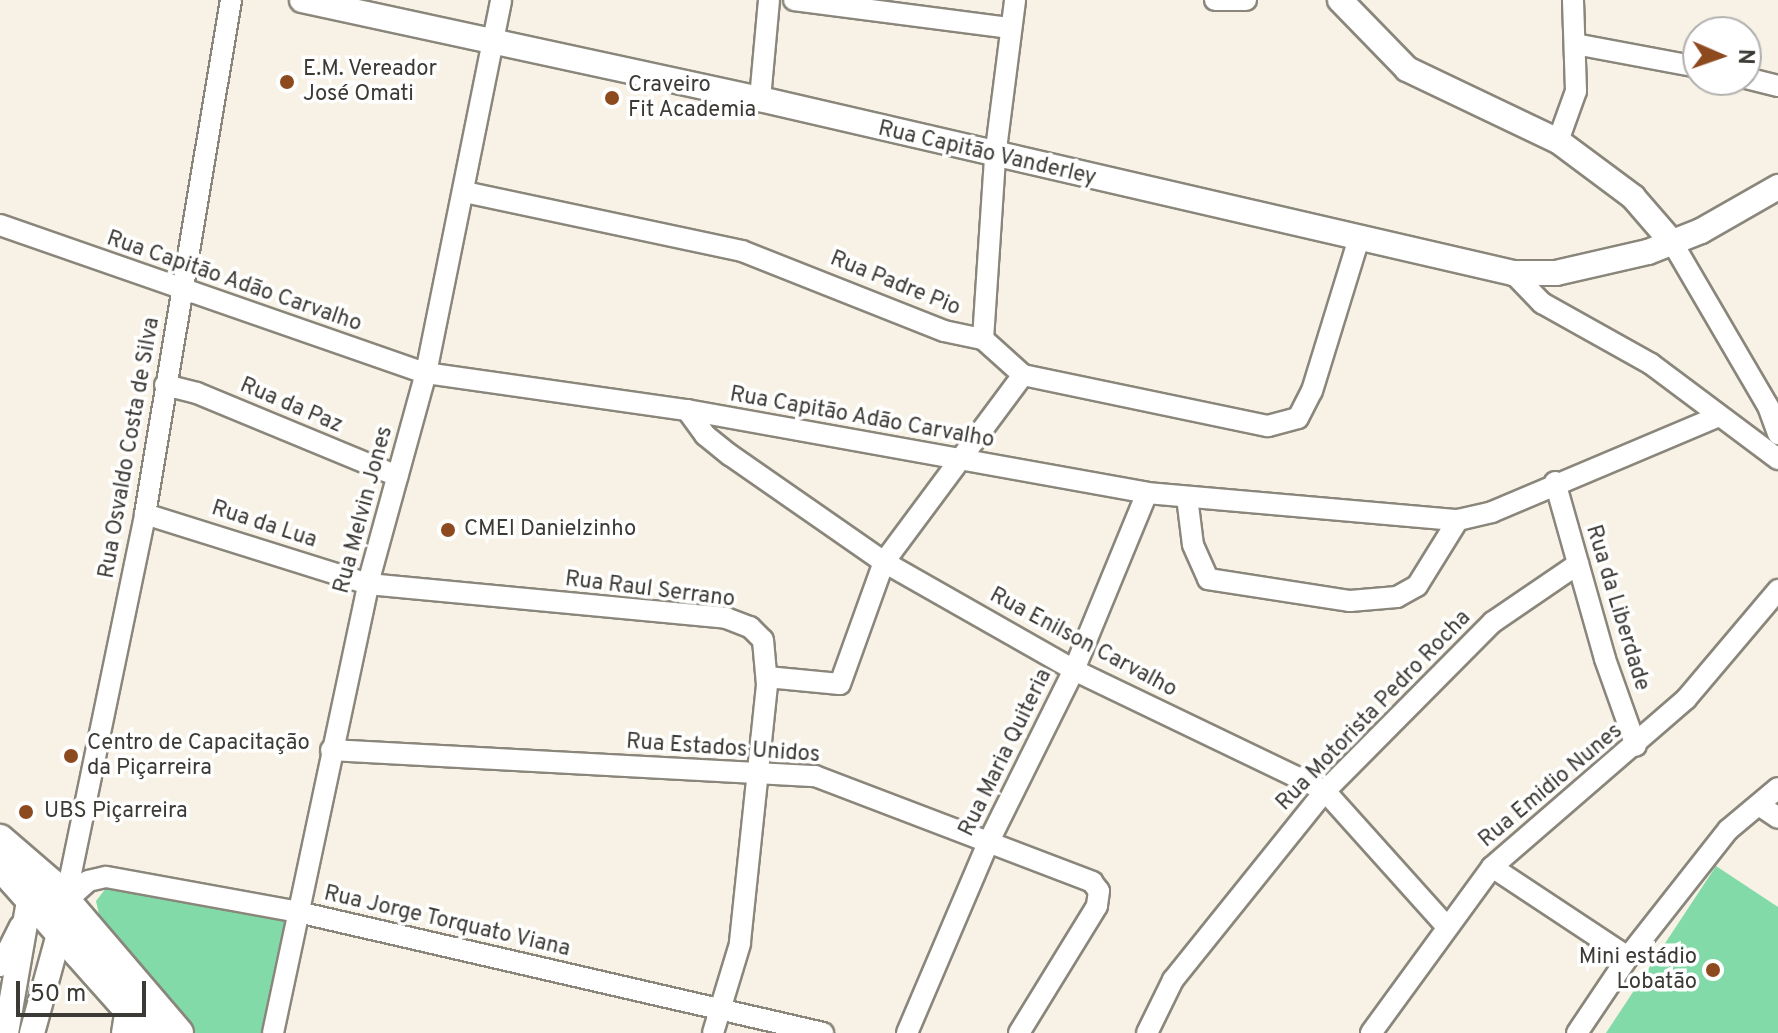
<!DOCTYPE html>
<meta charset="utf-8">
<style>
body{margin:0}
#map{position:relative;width:1778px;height:1033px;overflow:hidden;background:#f7f2e5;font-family:Overpass,sans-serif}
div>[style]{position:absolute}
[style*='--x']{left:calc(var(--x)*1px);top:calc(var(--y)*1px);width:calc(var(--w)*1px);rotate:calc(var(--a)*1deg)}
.green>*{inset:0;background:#81daa7}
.roads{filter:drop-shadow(2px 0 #8a867b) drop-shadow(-2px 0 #8a867b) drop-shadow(0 2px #8a867b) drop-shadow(0 -2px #8a867b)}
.minor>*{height:20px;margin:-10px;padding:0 10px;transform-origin:10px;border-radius:10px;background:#fff}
.tertiary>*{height:24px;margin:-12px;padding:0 12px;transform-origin:12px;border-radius:12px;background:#fff}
.secondary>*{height:28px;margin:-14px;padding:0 14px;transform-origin:14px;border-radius:14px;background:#fff}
.dots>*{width:22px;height:22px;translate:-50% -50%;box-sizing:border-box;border:4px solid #fff;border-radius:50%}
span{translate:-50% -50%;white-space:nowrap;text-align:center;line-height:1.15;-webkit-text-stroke:7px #fff;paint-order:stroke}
.poi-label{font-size:22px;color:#3c3a35}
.left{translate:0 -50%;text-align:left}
.right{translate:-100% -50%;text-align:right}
.street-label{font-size:22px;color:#3c3a35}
.north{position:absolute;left:1682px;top:16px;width:80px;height:80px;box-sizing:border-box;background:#fff;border:2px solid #b1b0ae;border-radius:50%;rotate:92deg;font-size:22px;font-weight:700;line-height:32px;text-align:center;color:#3c3a35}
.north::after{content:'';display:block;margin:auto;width:28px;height:36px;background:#8e4a1f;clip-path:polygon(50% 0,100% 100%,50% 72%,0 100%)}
.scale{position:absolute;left:16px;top:981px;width:130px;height:36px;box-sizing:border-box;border:4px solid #3c3a35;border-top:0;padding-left:10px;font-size:24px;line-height:28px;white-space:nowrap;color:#3c3a35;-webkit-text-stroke:6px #fff;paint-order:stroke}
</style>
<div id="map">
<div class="green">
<div style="clip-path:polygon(1716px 866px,1778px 907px,1778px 1033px,1606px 1033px)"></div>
<div style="clip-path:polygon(107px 887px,288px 921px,264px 1033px,191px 1033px,104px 936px,96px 901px)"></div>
</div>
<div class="roads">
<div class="minor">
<div style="--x:794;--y:0;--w:218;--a:7.4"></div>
<div style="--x:1215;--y:0;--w:31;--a:0"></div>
<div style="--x:1575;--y:44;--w:125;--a:10.6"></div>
<div style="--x:1746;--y:78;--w:33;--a:14"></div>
<div style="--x:760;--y:99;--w:99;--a:-84.8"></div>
<div style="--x:1558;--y:141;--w:53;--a:-70.2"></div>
<div style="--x:1576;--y:91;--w:91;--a:-91.9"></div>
<div style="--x:465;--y:192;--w:283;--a:12"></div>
<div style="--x:742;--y:251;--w:217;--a:21.6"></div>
<div style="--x:944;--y:331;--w:40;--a:12"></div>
<div style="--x:983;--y:339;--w:54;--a:42"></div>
<div style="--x:1023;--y:375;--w:250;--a:11.8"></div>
<div style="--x:1268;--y:426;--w:31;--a:-15"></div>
<div style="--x:1298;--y:418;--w:30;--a:-63"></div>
<div style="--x:1312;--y:391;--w:160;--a:-72.9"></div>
<div style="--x:0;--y:225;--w:451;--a:19.2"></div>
<div style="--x:426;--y:373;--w:264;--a:8.1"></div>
<div style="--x:687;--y:410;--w:467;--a:10.2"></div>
<div style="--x:1147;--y:493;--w:312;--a:5"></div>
<div style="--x:1458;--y:520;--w:35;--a:-13"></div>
<div style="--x:1492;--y:512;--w:246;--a:-22.9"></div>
<div style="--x:1672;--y:242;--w:190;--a:59.7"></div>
<div style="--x:1768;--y:406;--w:30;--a:70"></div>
<div style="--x:1513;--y:273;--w:42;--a:46"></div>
<div style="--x:1542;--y:303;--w:125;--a:29.2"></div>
<div style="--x:1651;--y:364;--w:159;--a:36.8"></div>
<div style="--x:983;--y:339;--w:182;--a:-86.2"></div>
<div style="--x:995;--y:157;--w:158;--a:-82.7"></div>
<div style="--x:165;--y:385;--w:33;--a:14"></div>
<div style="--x:197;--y:393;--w:217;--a:22.5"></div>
<div style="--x:687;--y:410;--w:31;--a:54"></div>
<div style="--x:705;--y:435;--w:32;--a:39"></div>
<div style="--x:730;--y:455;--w:188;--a:34.8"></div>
<div style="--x:884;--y:562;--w:219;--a:29.6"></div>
<div style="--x:1074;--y:670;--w:279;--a:25.7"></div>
<div style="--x:1325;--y:791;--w:181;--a:48.1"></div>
<div style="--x:1555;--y:482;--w:184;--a:74.2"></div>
<div style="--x:1605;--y:659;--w:92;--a:70.4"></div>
<div style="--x:1187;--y:497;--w:48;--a:82.9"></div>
<div style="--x:1193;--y:545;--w:37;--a:66"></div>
<div style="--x:1208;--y:579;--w:144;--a:8.8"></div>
<div style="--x:1350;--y:601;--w:47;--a:-4.9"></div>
<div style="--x:1397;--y:597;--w:23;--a:-29"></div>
<div style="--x:1417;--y:586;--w:78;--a:-58.2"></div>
<div style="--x:145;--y:514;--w:234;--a:17.4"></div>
<div style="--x:368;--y:584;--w:360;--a:5.4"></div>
<div style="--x:726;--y:618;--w:26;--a:21"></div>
<div style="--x:750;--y:627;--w:18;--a:45"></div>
<div style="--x:763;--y:640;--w:45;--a:84.9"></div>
<div style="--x:767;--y:685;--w:260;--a:96"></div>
<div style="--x:740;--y:944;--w:93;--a:106.9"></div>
<div style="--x:767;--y:677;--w:73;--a:5.5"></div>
<div style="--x:840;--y:684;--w:130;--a:-70.2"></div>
<div style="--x:884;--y:562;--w:233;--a:-53.4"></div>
<div style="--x:331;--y:750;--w:485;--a:3.1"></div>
<div style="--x:815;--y:776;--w:297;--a:20.9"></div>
<div style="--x:1092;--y:882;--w:11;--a:52"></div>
<div style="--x:1099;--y:891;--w:15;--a:98"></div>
<div style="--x:1097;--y:906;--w:149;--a:121.6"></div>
<div style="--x:1759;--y:805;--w:23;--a:34"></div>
<div style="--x:1492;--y:867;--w:163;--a:33.5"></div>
<div style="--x:65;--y:902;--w:396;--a:-78.3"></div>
<div style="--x:145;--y:514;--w:521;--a:-80.5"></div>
<div style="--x:65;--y:902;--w:31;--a:-42"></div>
<div style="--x:88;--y:881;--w:18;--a:-13"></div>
<div style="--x:106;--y:877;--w:195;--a:10.3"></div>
<div style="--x:298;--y:912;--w:539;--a:12.98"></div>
<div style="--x:0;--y:966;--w:45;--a:-63.4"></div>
<div style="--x:122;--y:1033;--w:24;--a:-81"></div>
<div style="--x:273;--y:1033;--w:467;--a:-78"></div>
<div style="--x:370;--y:576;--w:211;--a:-74.6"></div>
<div style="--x:426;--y:373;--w:380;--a:-78.6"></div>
<div style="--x:907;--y:1033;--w:209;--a:-66.9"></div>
<div style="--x:989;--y:841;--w:191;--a:-63.6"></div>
<div style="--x:1074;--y:670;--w:191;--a:-67.6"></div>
<div style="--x:1147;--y:1033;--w:59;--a:-63.9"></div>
<div style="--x:1173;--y:980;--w:243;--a:-51.2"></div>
<div style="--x:1325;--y:791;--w:238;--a:-45.2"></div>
<div style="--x:1493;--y:622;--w:103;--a:-34.3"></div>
<div style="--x:1371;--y:1033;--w:205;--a:-53.9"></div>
<div style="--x:1492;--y:867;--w:257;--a:-40.9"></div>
<div style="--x:1686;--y:699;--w:143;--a:-49.8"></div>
<div style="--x:1577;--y:1033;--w:92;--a:-56.1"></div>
<div style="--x:1628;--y:957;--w:162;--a:-51.8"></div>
<div style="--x:1728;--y:830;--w:65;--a:-40"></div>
</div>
<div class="tertiary">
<div style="--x:302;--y:0;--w:469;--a:12.2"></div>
<div style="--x:760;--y:99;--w:773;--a:13.01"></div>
<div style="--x:1513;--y:273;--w:43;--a:0"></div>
<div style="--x:1556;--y:273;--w:94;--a:-12.9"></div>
<div style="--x:1648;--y:252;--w:57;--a:-21.6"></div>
<div style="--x:1701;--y:231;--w:89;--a:-29.7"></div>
<div style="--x:1340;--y:0;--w:96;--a:45.8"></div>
<div style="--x:1407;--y:69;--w:167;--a:25.5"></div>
<div style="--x:1558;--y:141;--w:94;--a:36.7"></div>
<div style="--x:1633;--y:197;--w:60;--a:49.1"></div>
<div style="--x:6;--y:1033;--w:134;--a:-80.1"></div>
<div style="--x:32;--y:1033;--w:121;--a:-74.7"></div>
</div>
<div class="secondary">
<div style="--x:0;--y:839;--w:67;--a:40.8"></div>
<div style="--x:51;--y:883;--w:197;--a:49.5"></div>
<div style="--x:0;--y:866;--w:224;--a:48.3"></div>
</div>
</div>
<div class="dots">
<div style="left:287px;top:82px;background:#8e4a1f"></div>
<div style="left:612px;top:98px;background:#8e4a1f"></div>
<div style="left:448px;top:530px;background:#8e4a1f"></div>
<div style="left:71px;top:756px;background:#8e4a1f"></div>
<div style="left:26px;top:812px;background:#8e4a1f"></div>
<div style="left:1713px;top:970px;background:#8e4a1f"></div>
</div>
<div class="poi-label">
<span class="left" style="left:303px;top:82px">E.M. Vereador<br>José Omati</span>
<span class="left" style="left:628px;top:98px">Craveiro<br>Fit Academia</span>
<span class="left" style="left:464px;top:530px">CMEI Danielzinho</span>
<span class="left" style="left:87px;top:756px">Centro de Capacitação<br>da Piçarreira</span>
<span class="left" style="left:44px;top:812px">UBS Piçarreira</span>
<span class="right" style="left:1697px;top:970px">Mini estádio<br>Lobatão</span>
</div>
<div class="street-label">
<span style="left:987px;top:154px;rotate:13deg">Rua Capitão Vanderley</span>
<span style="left:234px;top:282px;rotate:19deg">Rua Capitão Adão Carvalho</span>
<span style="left:895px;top:284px;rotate:22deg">Rua Padre Pio</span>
<span style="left:291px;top:406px;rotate:23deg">Rua da Paz</span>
<span style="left:862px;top:418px;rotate:10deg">Rua Capitão Adão Carvalho</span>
<span style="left:130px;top:448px;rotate:-80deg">Rua Osvaldo Costa de Silva</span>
<span style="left:364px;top:510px;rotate:-75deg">Rua Melvin Jones</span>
<span style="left:264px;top:525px;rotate:18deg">Rua da Lua</span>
<span style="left:650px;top:590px;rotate:7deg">Rua Raul Serrano</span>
<span style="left:1617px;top:608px;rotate:73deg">Rua da Liberdade</span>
<span style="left:1083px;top:643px;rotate:28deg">Rua Enilson Carvalho</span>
<span style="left:1374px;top:711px;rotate:-46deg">Rua Motorista Pedro Rocha</span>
<span style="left:723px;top:749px;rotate:4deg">Rua Estados Unidos</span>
<span style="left:1006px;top:753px;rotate:-64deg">Rua Maria Quiteria</span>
<span style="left:1551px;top:786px;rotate:-40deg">Rua Emidio Nunes</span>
<span style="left:447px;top:922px;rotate:13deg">Rua Jorge Torquato Viana</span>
</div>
<div class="north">N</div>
<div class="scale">50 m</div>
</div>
